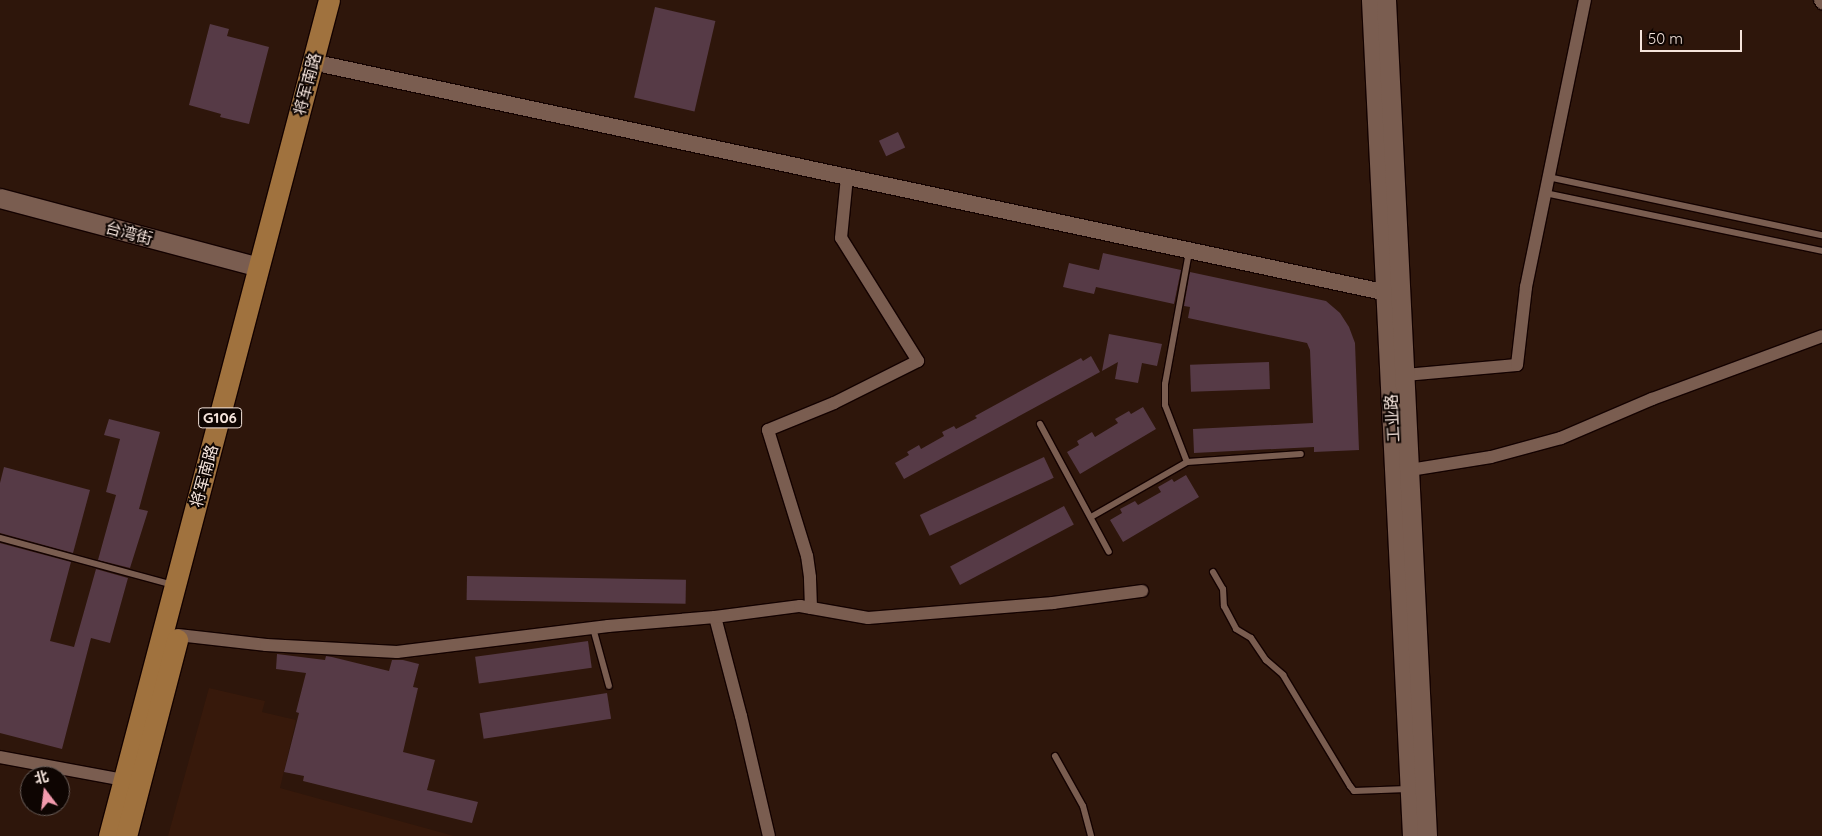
<!DOCTYPE html>
<meta charset="utf-8">
<style>
body{margin:0}
#map{position:relative;width:1822px;height:836px;overflow:hidden;background:#2e160b;font-family:Quicksand,"Noto Sans SC",sans-serif}
div>[style]{position:absolute}
[style*='--x']{left:calc(var(--x)*1px);top:calc(var(--y)*1px);width:calc(var(--w)*1px);rotate:calc(var(--a)*1deg)}
.built>*{inset:0;background:#37190b}
.building>*{inset:0;background:#563a46;transform-origin:0 0}
.roads{filter:drop-shadow(1px 0 #140200) drop-shadow(-1px 0 #140200) drop-shadow(0 1px #140200) drop-shadow(0 -1px #140200)}
.service>*{height:6px;margin:-3px;padding:0 3px;transform-origin:3px;border-radius:3px;background:#7a5d50}
.minor>*{height:12px;margin:-6px;padding:0 6px;transform-origin:6px;border-radius:6px;background:#7a5d50}
.tertiary>*{height:16px;margin:-8px;padding:0 8px;transform-origin:8px;border-radius:8px;background:#7a5d50}
.secondary>*{height:19px;margin:-9.5px;padding:0 9.5px;transform-origin:9.5px;border-radius:9.5px;background:#7a5d50}
.trunk>*{height:21px;margin:-10.5px;padding:0 10.5px;transform-origin:10.5px;border-radius:10.5px;background:#a0723e}
span{translate:-50% -50%;white-space:nowrap;text-align:center;line-height:1.15;-webkit-text-stroke:4px #0e0502;paint-order:stroke}
.shield-label span{padding:1px 4px;background:#0e0502;border:1px solid;border-radius:4px;-webkit-text-stroke-width:0}
.shield-label{font-size:15px;color:#f5e4dc;font-weight:700}
.street-label{font-size:16px;color:#f5e4dc}
.north{position:absolute;left:20px;top:766px;width:50px;height:50px;box-sizing:border-box;background:#0e0502;border:1px solid #6a5e59;border-radius:50%;rotate:345deg;font-size:14px;font-weight:700;line-height:20px;text-align:center;color:#f5e4dc}
.north::after{content:'';display:block;margin:auto;width:18px;height:22px;background:#f29aad;clip-path:polygon(50% 0,100% 100%,50% 72%,0 100%)}
.scale{position:absolute;left:1640px;top:30px;width:102px;height:22px;box-sizing:border-box;border:2px solid #f5e4dc;border-top:0;padding-left:6px;font-size:15px;line-height:18px;white-space:nowrap;color:#f5e4dc;-webkit-text-stroke:4px #0e0502;paint-order:stroke}
</style>
<div id="map">
<div class="built">
<div style="clip-path:polygon(209px 688px,265px 701px,262px 712px,296px 720px,280px 788px,454px 836px,168px 836px)"></div>
</div>
<div class="building">
<div style="left:655px;top:7px;width:62px;height:93px;rotate:13deg"></div>
<div style="clip-path:polygon(210px 24px,229px 29px,227px 36px,269px 47px,249px 124px,220px 117px,221px 114px,189px 105px)"></div>
<div style="left:898px;top:132px;width:17px;height:21px;rotate:65deg"></div>
<div style="clip-path:polygon(1103px 253px,1181px 270px,1174px 304px,1096px 287px,1094px 294px,1063px 287px,1069px 263px,1099px 270px)"></div>
<div style="clip-path:polygon(1190px 272px,1326px 301px,1340px 313px,1349px 327px,1355px 343px,1359px 450px,1314px 452px,1314px 447px,1194px 453px,1193px 429px,1313px 423px,1310px 350px,1307px 343px,1188px 318px,1190px 307px,1184px 306px)"></div>
<div style="clip-path:polygon(1109px 334px,1162px 344px,1157px 366px,1142px 363px,1138px 383px,1115px 379px,1118px 362px,1102px 371px)"></div>
<div style="clip-path:polygon(1091px 356px,1100px 372px,904px 479px,895px 463px,909px 455px,907px 452px,919px 445px,921px 449px,944px 436px,942px 432px,954px 426px,956px 429px,977px 418px,975px 416px,1081px 358px,1083px 361px)"></div>
<div style="left:1269px;top:362px;width:27px;height:79px;rotate:88deg"></div>
<div style="clip-path:polygon(1143px 407px,1156px 429px,1080px 474px,1067px 452px,1079px 445px,1077px 441px,1092px 432px,1095px 437px,1118px 423px,1115px 419px,1129px 411px,1131px 414px)"></div>
<div style="clip-path:polygon(109px 419px,160px 432px,139px 509px,148px 511px,130px 568px,98px 560px,116px 495px,106px 492px,120px 439px,104px 435px)"></div>
<div style="left:1044px;top:457px;width:23px;height:137px;rotate:65deg"></div>
<div style="clip-path:polygon(4px 467px,90px 490px,73px 553px,0 533px,0 483px)"></div>
<div style="clip-path:polygon(1186px 475px,1199px 497px,1123px 542px,1110px 520px,1122px 513px,1120px 509px,1135px 501px,1138px 505px,1161px 492px,1158px 487px,1172px 479px,1174px 482px)"></div>
<div style="left:1064px;top:506px;width:21px;height:129px;rotate:62deg"></div>
<div style="clip-path:polygon(0 543px,71px 562px,50px 641px,74px 647px,96px 569px,128px 578px,110px 643px,91px 638px,62px 749px,0 733px)"></div>
<div style="left:467px;top:576px;width:219px;height:24px;rotate:1deg"></div>
<div style="left:588px;top:641px;width:27px;height:114px;rotate:82deg"></div>
<div style="clip-path:polygon(277px 654px,325px 660px,326px 656px,332px 657px,389px 671px,392px 660px,403px 660px,419px 664px,413px 687px,418px 688px,403px 752px,435px 760px,427px 790px,478px 802px,472px 823px,303px 781px,304px 776px,284px 772px,299px 713px,296px 712px,306px 673px,276px 669px)"></div>
<div style="left:607px;top:693px;width:26px;height:129px;rotate:81deg"></div>
</div>
<div class="roads">
<div class="service">
<div style="--x:1548;--y:177;--w:280;--a:12"></div>
<div style="--x:1545;--y:193;--w:283;--a:11.8"></div>
<div style="--x:1189;--y:252;--w:134;--a:100.3"></div>
<div style="--x:1165;--y:384;--w:21;--a:90"></div>
<div style="--x:1165;--y:405;--w:61;--a:68.9"></div>
<div style="--x:1187;--y:462;--w:114;--a:-4"></div>
<div style="--x:1040;--y:424;--w:145;--a:61.7"></div>
<div style="--x:1091;--y:517;--w:111;--a:-29.8"></div>
<div style="--x:0;--y:538;--w:179;--a:15.2"></div>
<div style="--x:1213;--y:572;--w:20;--a:60"></div>
<div style="--x:1223;--y:589;--w:17;--a:87"></div>
<div style="--x:1224;--y:606;--w:26;--a:62"></div>
<div style="--x:1236;--y:629;--w:17;--a:31"></div>
<div style="--x:1251;--y:638;--w:27;--a:56"></div>
<div style="--x:1266;--y:660;--w:23;--a:41"></div>
<div style="--x:1283;--y:675;--w:130;--a:58.9"></div>
<div style="--x:1350;--y:786;--w:6;--a:51"></div>
<div style="--x:1354;--y:791;--w:53;--a:-2.2"></div>
<div style="--x:593;--y:628;--w:60;--a:74.6"></div>
<div style="--x:1055;--y:756;--w:57;--a:60.8"></div>
<div style="--x:1083;--y:806;--w:31;--a:75"></div>
</div>
<div class="minor">
<div style="--x:1820;--y:0;--w:4;--a:56"></div>
<div style="--x:1405;--y:375;--w:112;--a:-5.1"></div>
<div style="--x:1517;--y:365;--w:79;--a:-83.4"></div>
<div style="--x:1526;--y:287;--w:293;--a:-78.4"></div>
<div style="--x:1410;--y:470;--w:82;--a:-9.1"></div>
<div style="--x:1491;--y:457;--w:73;--a:-15.2"></div>
<div style="--x:1561;--y:438;--w:99;--a:-23.2"></div>
<div style="--x:1652;--y:399;--w:181;--a:-20.3"></div>
<div style="--x:811;--y:608;--w:31;--a:-92"></div>
<div style="--x:810;--y:577;--w:21;--a:-98"></div>
<div style="--x:807;--y:556;--w:132;--a:-107.2"></div>
<div style="--x:768;--y:430;--w:71;--a:-22.2"></div>
<div style="--x:834;--y:403;--w:94;--a:-26.6"></div>
<div style="--x:918;--y:361;--w:145;--a:-122"></div>
<div style="--x:841;--y:238;--w:61;--a:-84.4"></div>
<div style="--x:715;--y:617;--w:102;--a:75.3"></div>
<div style="--x:741;--y:716;--w:123;--a:76.9"></div>
<div style="--x:178;--y:635;--w:89;--a:6.5"></div>
<div style="--x:266;--y:645;--w:131;--a:3.1"></div>
<div style="--x:397;--y:652;--w:213;--a:-7"></div>
<div style="--x:608;--y:626;--w:107;--a:-4.8"></div>
<div style="--x:715;--y:617;--w:86;--a:-7.4"></div>
<div style="--x:800;--y:606;--w:69;--a:10"></div>
<div style="--x:868;--y:618;--w:186;--a:-4.6"></div>
<div style="--x:1053;--y:603;--w:90;--a:-7.7"></div>
<div style="--x:0;--y:757;--w:126;--a:10.5"></div>
</div>
<div class="tertiary">
<div style="--x:326;--y:65;--w:1095;--a:12.12"></div>
</div>
<div class="secondary">
<div style="--x:1371;--y:0;--w:837;--a:87.19"></div>
<div style="--x:1386;--y:0;--w:837;--a:87.19"></div>
<div style="--x:0;--y:198;--w:268;--a:14.9"></div>
</div>
<div class="trunk">
<div style="--x:109;--y:836;--w:864;--a:-75.26"></div>
<div style="--x:126;--y:836;--w:203;--a:-75.4"></div>
</div>
</div>
<div class="shield-label">
<span style="left:220px;top:418px">G106</span>
</div>
<div class="street-label">
<span style="left:307px;top:84px;rotate:-75deg">将军南路</span>
<span style="left:129px;top:233px;rotate:15deg">台湾街</span>
<span style="left:1392px;top:418px;rotate:-93deg">工业路</span>
<span style="left:204px;top:476px;rotate:-75deg">将军南路</span>
</div>
<div class="north">北</div>
<div class="scale">50 m</div>
</div>
